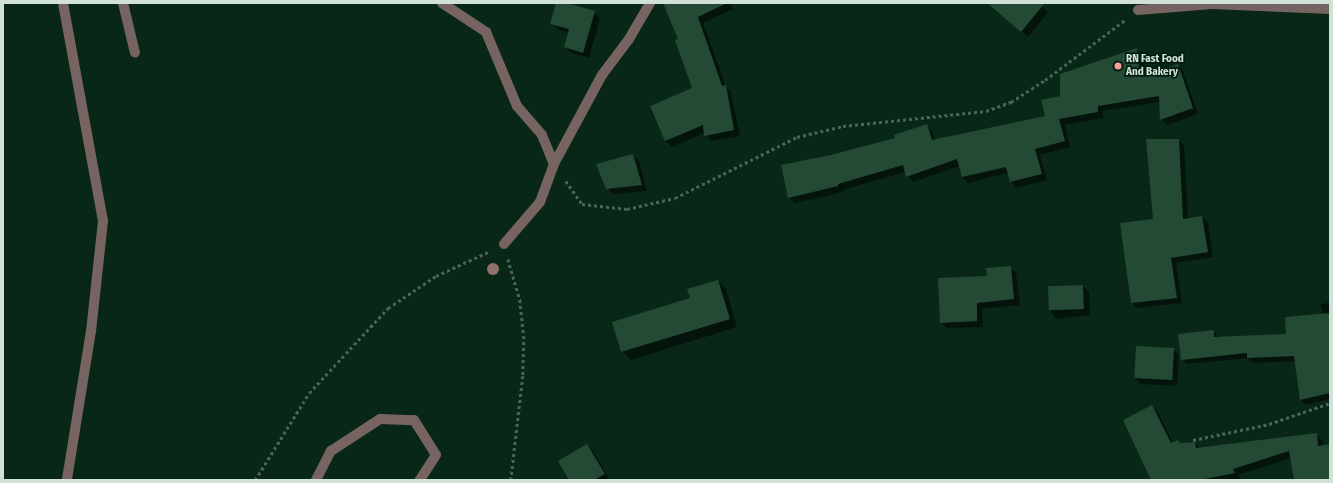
<!DOCTYPE html>
<style>
body{margin:0}
#map{position:relative;width:1333px;height:483px;overflow:hidden;background:#092717;font-family:"Fira Sans Condensed",sans-serif}
div>[style]{position:absolute}
[style*='--x']{left:calc(var(--x)*1px);top:calc(var(--y)*1px);width:calc(var(--w)*1px);rotate:calc(var(--a)*1deg)}
.shadow>*{inset:0;background:#0007}
.building>*{inset:0;background:#244a35;transform-origin:0 0}
.path>*{height:2.5px;margin-top:-1.25px;transform-origin:0;background:repeating-linear-gradient(90deg,#4b6456 0 3px,transparent 0 6px)}
.minor>*{height:10px;margin:-5px;padding:0 5px;transform-origin:5px;border-radius:5px;background:#776362}
.trees>*{width:12px;height:12px;margin:-6px;border-radius:50%;background:#8f736a}
.dots>*{width:11px;height:11px;translate:-50% -50%;box-sizing:border-box;border:2px solid #011d0e;border-radius:50%}
span{translate:-50% -50%;white-space:nowrap;text-align:center;line-height:1.15;-webkit-text-stroke:3.5px #011d0e;paint-order:stroke}
.poi-label{font-size:11px;color:#d0e1d6;font-weight:700}
.left{translate:0 -50%;text-align:left}
.frame{position:absolute;inset:0;border:4px solid #d0e1d6;pointer-events:none}
</style>
<div id="map">
<div class="shadow">
<div style="clip-path:polygon(557px 3px,594px 12px,600px 18px,589px 58px,571px 53px,565px 47px,569px 33px,557px 29px,551px 23px)"></div>
<div style="clip-path:polygon(664px 3px,730px 3px,733px 9px,703px 23px,726px 87px,731px 92px,740px 136px,711px 141px,705px 133px,672px 147px,666px 141px,651px 106px,693px 88px,679px 39px)"></div>
<div style="clip-path:polygon(987px 3px,1038px 3px,1048px 12px,1028px 37px)"></div>
<div style="clip-path:polygon(1137px 50px,1143px 55px,1145px 76px,1177px 65px,1183px 71px,1198px 114px,1167px 125px,1161px 119px,1160px 102px,1103px 111px,1103px 118px,1065px 125px,1070px 147px,1040px 155px,1047px 180px,1016px 188px,1011px 182px,1008px 173px,968px 183px,963px 177px,960px 166px,913px 182px,905px 172px,843px 190px,844px 192px,795px 203px,789px 197px,831px 156px,896px 138px,926px 126px,932px 131px,935px 140px,1047px 116px,1061px 96px)"></div>
<div style="clip-path:polygon(1178px 140px,1184px 145px,1188px 219px,1202px 217px,1208px 223px,1213px 257px,1176px 263px,1182px 303px,1137px 308px,1132px 303px)"></div>
<div style="clip-path:polygon(633px 155px,639px 161px,647px 191px,613px 194px,607px 188px)"></div>
<div style="clip-path:polygon(1010px 267px,1016px 273px,1020px 305px,982px 309px,983px 327px,947px 328px,941px 322px,988px 277px)"></div>
<div style="clip-path:polygon(718px 281px,726px 289px,737px 327px,631px 360px,622px 351px)"></div>
<div style="clip-path:polygon(1083px 286px,1089px 292px,1090px 315px,1056px 319px,1051px 313px,1049px 287px)"></div>
<div style="clip-path:polygon(1330px 302px,1330px 399px,1306px 405px,1301px 400px,1296px 361px,1253px 363px,1248px 358px,1187px 364px,1182px 359px,1213px 331px,1219px 337px,1287px 335px,1324px 315px,1320px 305px)"></div>
<div style="clip-path:polygon(1173px 349px,1179px 355px,1177px 386px,1141px 384px,1135px 378px)"></div>
<div style="clip-path:polygon(1152px 407px,1158px 412px,1173px 443px,1194px 443px,1200px 449px,1316px 434px,1322px 440px,1323px 446px,1330px 445px,1330px 480px,1295px 480px,1291px 458px,1238px 475px,1240px 479px,1235px 480px,1152px 480px)"></div>
<div style="clip-path:polygon(587px 445px,593px 451px,610px 480px,571px 480px)"></div>
</div>
<div class="building">
<div style="clip-path:polygon(556px 3px,567px 3px,595px 11px,583px 53px,564px 47px,569px 29px,550px 24px)"></div>
<div style="clip-path:polygon(663px 3px,727px 3px,698px 17px,722px 86px,726px 85px,734px 130px,704px 136px,703px 125px,665px 141px,650px 106px,692px 88px,675px 40px,678px 39px)"></div>
<div style="clip-path:polygon(987px 3px,1045px 3px,1021px 32px)"></div>
<div style="clip-path:polygon(1137px 48px,1140px 77px,1178px 64px,1193px 108px,1160px 120px,1159px 96px,1098px 106px,1098px 112px,1059px 119px,1065px 141px,1035px 149px,1042px 174px,1010px 182px,1006px 167px,962px 177px,957px 159px,906px 177px,903px 165px,838px 184px,838px 186px,788px 198px,781px 165px,831px 155px,895px 138px,894px 135px,927px 124px,932px 140px,1045px 116px,1041px 100px,1060px 96px,1060px 74px)"></div>
<div style="clip-path:polygon(1146px 139px,1179px 139px,1183px 219px,1202px 216px,1208px 252px,1171px 258px,1177px 298px,1131px 303px,1120px 223px,1153px 219px)"></div>
<div style="clip-path:polygon(633px 154px,642px 185px,606px 189px,596px 164px)"></div>
<div style="clip-path:polygon(1011px 266px,1014px 299px,977px 303px,977px 321px,940px 323px,938px 278px,987px 276px,986px 268px)"></div>
<div style="clip-path:polygon(718px 280px,730px 319px,621px 352px,612px 322px,690px 298px,687px 289px)"></div>
<div style="left:1083px;top:285px;width:24px;height:35px;rotate:88deg"></div>
<div style="clip-path:polygon(1330px 313px,1330px 393px,1300px 400px,1294px 356px,1247px 358px,1247px 353px,1181px 360px,1178px 334px,1214px 330px,1214px 337px,1286px 334px,1285px 317px)"></div>
<div style="left:1136px;top:346px;width:38px;height:32px;rotate:3deg"></div>
<div style="clip-path:polygon(1152px 405px,1171px 443px,1178px 440px,1180px 443px,1195px 442px,1196px 448px,1317px 433px,1318px 446px,1330px 444px,1330px 480px,1294px 480px,1289px 451px,1233px 469px,1235px 473px,1199px 480px,1151px 480px,1123px 420px)"></div>
<div style="clip-path:polygon(587px 444px,605px 474px,594px 480px,569px 480px,558px 461px)"></div>
</div>
<div class="path">
<div style="--x:566;--y:181;--w:28;--a:55"></div>
<div style="--x:582;--y:204;--w:45;--a:6.3"></div>
<div style="--x:627;--y:209;--w:49;--a:-12.9"></div>
<div style="--x:675;--y:198;--w:136;--a:-26.6"></div>
<div style="--x:797;--y:137;--w:47;--a:-13.4"></div>
<div style="--x:843;--y:126;--w:144;--a:-6"></div>
<div style="--x:986;--y:111;--w:27;--a:-20"></div>
<div style="--x:1011;--y:102;--w:40;--a:-32.9"></div>
<div style="--x:1045;--y:80;--w:100;--a:-36.9"></div>
<div style="--x:508;--y:259;--w:43;--a:73.7"></div>
<div style="--x:520;--y:300;--w:36;--a:84"></div>
<div style="--x:524;--y:336;--w:40;--a:91.4"></div>
<div style="--x:523;--y:376;--w:105;--a:96.6"></div>
<div style="--x:1193;--y:440;--w:78;--a:-11.9"></div>
<div style="--x:1269;--y:424;--w:65;--a:-19"></div>
<div style="--x:255;--y:480;--w:102;--a:-58.2"></div>
<div style="--x:309;--y:393;--w:116;--a:-47.1"></div>
<div style="--x:388;--y:308;--w:58;--a:-33.7"></div>
<div style="--x:436;--y:276;--w:60;--a:-24.8"></div>
</div>
<div class="minor">
<div style="--x:63;--y:3;--w:222;--a:79.6"></div>
<div style="--x:103;--y:221;--w:111;--a:96.2"></div>
<div style="--x:91;--y:331;--w:151;--a:99.2"></div>
<div style="--x:123;--y:3;--w:51;--a:76.5"></div>
<div style="--x:442;--y:3;--w:53;--a:33.4"></div>
<div style="--x:486;--y:32;--w:80;--a:67.3"></div>
<div style="--x:517;--y:106;--w:38;--a:49"></div>
<div style="--x:542;--y:135;--w:31;--a:68"></div>
<div style="--x:1138;--y:10;--w:74;--a:-4.6"></div>
<div style="--x:1212;--y:4;--w:118;--a:2.4"></div>
<div style="--x:504;--y:244;--w:55;--a:-49.4"></div>
<div style="--x:540;--y:202;--w:40;--a:-69.8"></div>
<div style="--x:554;--y:164;--w:101;--a:-61.7"></div>
<div style="--x:602;--y:75;--w:45;--a:-53.1"></div>
<div style="--x:629;--y:39;--w:42;--a:-59.7"></div>
<div style="--x:316;--y:480;--w:33;--a:-63"></div>
<div style="--x:331;--y:451;--w:59;--a:-33.1"></div>
<div style="--x:380;--y:419;--w:34;--a:2"></div>
<div style="--x:414;--y:420;--w:41;--a:57.8"></div>
<div style="--x:436;--y:455;--w:30;--a:123"></div>
</div>
<div class="trees">
<div style="left:493px;top:269px"></div>
</div>
<div class="dots">
<div style="left:1118px;top:66px;background:#f59b99"></div>
</div>
<div class="poi-label">
<span class="left" style="left:1126px;top:66px">RN Fast Food<br>And Bakery</span>
</div>
<div class="frame"></div>
</div>
